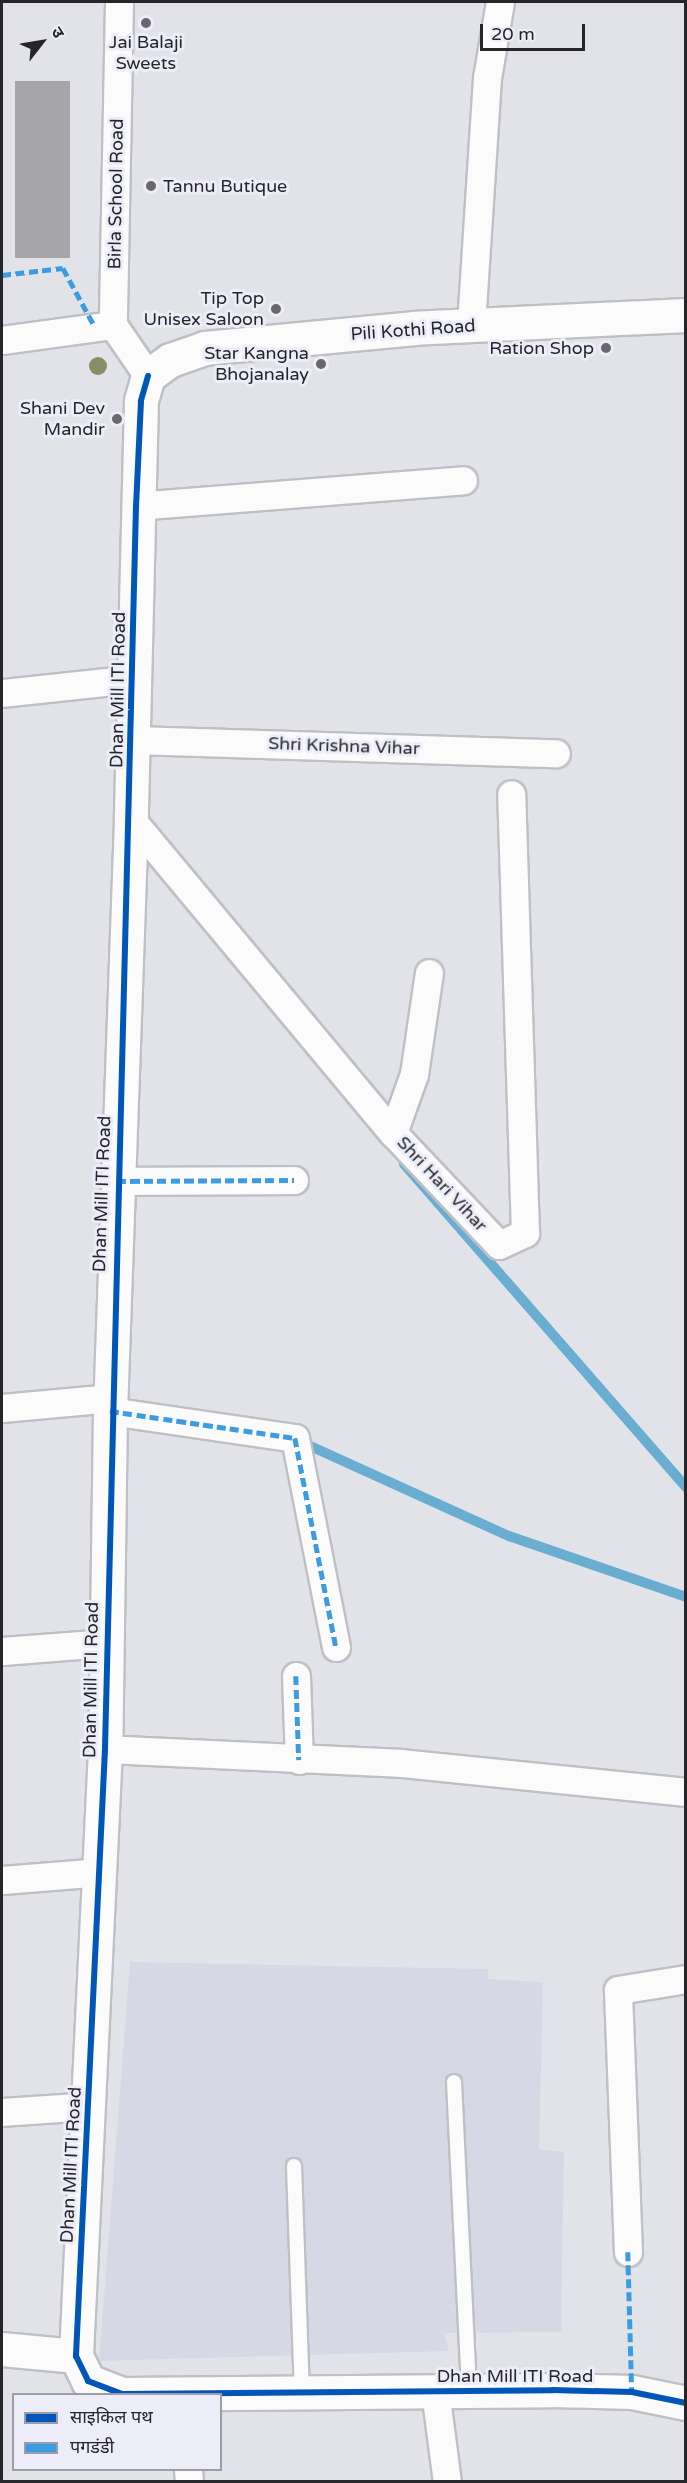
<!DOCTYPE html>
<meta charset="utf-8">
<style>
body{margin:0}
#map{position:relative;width:687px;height:2483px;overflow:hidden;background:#e2e3e9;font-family:"Varela Round","Noto Sans Devanagari",sans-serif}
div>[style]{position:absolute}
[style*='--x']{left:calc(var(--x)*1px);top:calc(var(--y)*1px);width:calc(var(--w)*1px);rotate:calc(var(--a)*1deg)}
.built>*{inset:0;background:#d7d8e6}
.stream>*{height:10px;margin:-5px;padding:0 5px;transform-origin:5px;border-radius:5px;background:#69aed1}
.building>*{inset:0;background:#a5a5aa;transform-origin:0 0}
.roads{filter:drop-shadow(2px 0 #bfc0c5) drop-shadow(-2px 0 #bfc0c5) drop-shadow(0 2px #bfc0c5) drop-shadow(0 -2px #bfc0c5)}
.service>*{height:14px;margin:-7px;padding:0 7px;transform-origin:7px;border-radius:7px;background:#fbfbfc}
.minor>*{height:27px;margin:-13.5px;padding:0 13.5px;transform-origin:13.5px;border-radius:13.5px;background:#fbfbfc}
.tertiary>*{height:33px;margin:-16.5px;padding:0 16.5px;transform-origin:16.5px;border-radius:16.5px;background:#fbfbfc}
.quiet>*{height:4.5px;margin-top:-2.25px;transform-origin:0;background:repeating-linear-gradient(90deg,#3c9ce1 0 9px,transparent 0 13.5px)}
.cycleway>*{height:6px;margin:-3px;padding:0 3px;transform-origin:3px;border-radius:3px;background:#0057b8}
.trees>*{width:18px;height:18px;margin:-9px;border-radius:50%;background:#898d69}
.dots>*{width:16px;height:16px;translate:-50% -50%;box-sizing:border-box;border:3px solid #ededfa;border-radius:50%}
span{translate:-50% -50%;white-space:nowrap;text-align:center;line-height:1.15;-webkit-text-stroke:6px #ededfa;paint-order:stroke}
.poi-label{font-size:18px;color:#26262a}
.left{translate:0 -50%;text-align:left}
.right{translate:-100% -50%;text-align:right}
.street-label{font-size:18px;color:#26262a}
.frame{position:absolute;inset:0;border:3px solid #26262a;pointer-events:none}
.legend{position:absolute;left:12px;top:2393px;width:210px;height:78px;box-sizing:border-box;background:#ededfa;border:2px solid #9d9da7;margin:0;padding:8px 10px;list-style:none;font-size:18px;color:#26262a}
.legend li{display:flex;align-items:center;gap:12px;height:30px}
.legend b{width:30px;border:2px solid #9d9da7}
.north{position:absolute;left:12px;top:12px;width:60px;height:60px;-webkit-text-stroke:4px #ededfa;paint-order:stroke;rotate:59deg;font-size:16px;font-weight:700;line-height:24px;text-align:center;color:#26262a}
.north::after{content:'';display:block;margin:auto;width:21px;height:27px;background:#26262a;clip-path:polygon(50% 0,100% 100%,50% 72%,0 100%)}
.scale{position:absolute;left:480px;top:24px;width:105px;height:27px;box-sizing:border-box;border:3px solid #26262a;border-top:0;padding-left:8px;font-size:18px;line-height:21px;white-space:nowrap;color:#26262a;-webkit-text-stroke:4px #ededfa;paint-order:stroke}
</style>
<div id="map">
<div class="built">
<div style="clip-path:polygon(130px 1962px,488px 1969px,488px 1979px,543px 1982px,539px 2149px,564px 2152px,561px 2332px,444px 2333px,449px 2351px,99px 2361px)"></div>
</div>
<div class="stream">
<div style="--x:404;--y:1164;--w:429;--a:48.9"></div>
<div style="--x:308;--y:1445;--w:221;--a:24.4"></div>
<div style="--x:509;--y:1536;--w:187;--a:19"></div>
</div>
<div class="building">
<div style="left:15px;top:81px;width:55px;height:177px"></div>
</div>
<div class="roads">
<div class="service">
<div style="--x:454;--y:2082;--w:309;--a:87.2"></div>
<div style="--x:294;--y:2166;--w:227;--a:88"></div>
</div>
<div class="minor">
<div style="--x:119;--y:2;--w:323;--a:91.1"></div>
<div style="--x:113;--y:325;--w:62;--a:55.5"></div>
<div style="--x:471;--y:325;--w:248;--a:-86.3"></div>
<div style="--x:487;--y:78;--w:77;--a:-80.3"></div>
<div style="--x:2;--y:340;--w:112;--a:-7.7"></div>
<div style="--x:136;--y:506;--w:328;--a:-4.5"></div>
<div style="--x:2;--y:693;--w:131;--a:-6.1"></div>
<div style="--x:132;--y:740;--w:424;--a:1.8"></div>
<div style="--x:131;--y:819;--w:409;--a:50.2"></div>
<div style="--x:393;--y:1133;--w:154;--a:46.6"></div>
<div style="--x:499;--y:1245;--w:29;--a:-25"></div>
<div style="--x:525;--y:1233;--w:439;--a:-91.8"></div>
<div style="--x:393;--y:1133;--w:63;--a:-70.4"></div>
<div style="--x:414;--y:1074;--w:102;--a:-81.6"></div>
<div style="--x:117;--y:1181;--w:177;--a:-0.3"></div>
<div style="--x:2;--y:1408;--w:110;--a:-5.2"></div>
<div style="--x:110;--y:1411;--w:187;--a:8.3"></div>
<div style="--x:295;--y:1438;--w:213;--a:78.9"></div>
<div style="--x:2;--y:1651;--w:105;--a:-4.4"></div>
<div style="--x:296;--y:1676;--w:84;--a:88"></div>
<div style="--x:105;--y:1749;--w:296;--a:2.7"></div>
<div style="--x:401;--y:1763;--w:286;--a:5.8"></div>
<div style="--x:2;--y:1880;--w:99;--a:-4.6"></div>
<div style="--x:2;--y:2112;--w:88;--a:-3.9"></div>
<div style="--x:628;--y:2252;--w:262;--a:-92.2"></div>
<div style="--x:618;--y:1990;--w:69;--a:-9.2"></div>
<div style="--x:435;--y:2391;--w:92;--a:82.5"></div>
<div style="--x:188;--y:2470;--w:12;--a:85"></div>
</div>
<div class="tertiary">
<div style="--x:686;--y:315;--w:271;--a:177.3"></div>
<div style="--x:415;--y:328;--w:211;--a:174.6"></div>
<div style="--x:205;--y:348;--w:37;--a:161"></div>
<div style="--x:170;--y:360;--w:27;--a:144"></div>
<div style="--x:148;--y:376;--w:26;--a:106"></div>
<div style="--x:141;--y:401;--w:418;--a:91.4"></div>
<div style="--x:131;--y:819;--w:592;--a:92.03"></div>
<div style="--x:110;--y:1411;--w:338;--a:90.8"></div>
<div style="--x:105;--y:1749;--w:608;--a:92.74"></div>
<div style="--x:76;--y:2356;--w:28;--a:64"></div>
<div style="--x:88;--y:2381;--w:36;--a:21"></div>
<div style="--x:122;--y:2394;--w:431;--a:-0.5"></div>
<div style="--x:553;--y:2390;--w:79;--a:1.5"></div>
<div style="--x:632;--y:2392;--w:55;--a:11.5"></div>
<div style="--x:2;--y:2349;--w:74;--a:5.4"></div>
</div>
</div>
<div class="quiet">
<div style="--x:2;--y:275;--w:61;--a:-6.5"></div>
<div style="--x:63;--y:268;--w:67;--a:61.5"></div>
<div style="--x:117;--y:1181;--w:177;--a:-0.3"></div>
<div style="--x:110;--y:1411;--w:187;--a:8.3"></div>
<div style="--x:295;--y:1438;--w:213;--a:78.9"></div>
<div style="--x:296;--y:1676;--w:84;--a:88"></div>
<div style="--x:628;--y:2252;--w:140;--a:88.4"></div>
</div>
<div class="cycleway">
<div style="--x:148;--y:376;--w:26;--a:106"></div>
<div style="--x:141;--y:401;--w:105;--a:92.7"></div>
<div style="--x:136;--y:506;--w:1243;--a:91.43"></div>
<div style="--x:105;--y:1749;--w:608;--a:92.74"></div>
<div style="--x:76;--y:2356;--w:28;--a:64"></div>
<div style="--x:88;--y:2381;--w:36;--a:21"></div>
<div style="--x:122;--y:2394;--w:431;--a:-0.5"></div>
<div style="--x:553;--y:2390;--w:79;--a:1.5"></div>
<div style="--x:632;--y:2392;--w:55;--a:11.5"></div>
</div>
<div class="trees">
<div style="left:98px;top:366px"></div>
</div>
<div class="dots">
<div style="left:146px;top:23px;background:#68686d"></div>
<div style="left:151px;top:186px;background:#68686d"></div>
<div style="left:276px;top:309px;background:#68686d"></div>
<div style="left:606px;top:348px;background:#68686d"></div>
<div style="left:321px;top:364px;background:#68686d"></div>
<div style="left:117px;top:419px;background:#68686d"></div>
</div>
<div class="poi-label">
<span style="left:146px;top:53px">Jai Balaji<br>Sweets</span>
<span class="left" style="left:163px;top:186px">Tannu Butique</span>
<span class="right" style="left:264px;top:309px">Tip Top<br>Unisex Saloon</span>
<span class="right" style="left:594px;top:348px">Ration Shop</span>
<span class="right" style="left:309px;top:364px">Star Kangna<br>Bhojanalay</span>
<span class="right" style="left:105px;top:419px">Shani Dev<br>Mandir</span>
</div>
<div class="street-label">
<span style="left:116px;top:194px;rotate:-89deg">Birla School Road</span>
<span style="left:413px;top:330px;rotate:-4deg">Pili Kothi Road</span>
<span style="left:118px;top:690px;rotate:-89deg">Dhan Mill ITI Road</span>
<span style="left:344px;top:746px;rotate:2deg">Shri Krishna Vihar</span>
<span style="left:442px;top:1184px;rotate:47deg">Shri Hari Vihar</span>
<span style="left:102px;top:1194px;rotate:-88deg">Dhan Mill ITI Road</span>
<span style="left:91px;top:1680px;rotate:-89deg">Dhan Mill ITI Road</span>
<span style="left:71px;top:2165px;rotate:-87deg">Dhan Mill ITI Road</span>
<span style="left:515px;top:2376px">Dhan Mill ITI Road</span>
</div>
<div class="frame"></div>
<ul class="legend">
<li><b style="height:8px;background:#0057b8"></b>साइकिल पथ</li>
<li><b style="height:8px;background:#3c9ce1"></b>पगडंडी</li>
</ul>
<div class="north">उ</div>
<div class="scale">20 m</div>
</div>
